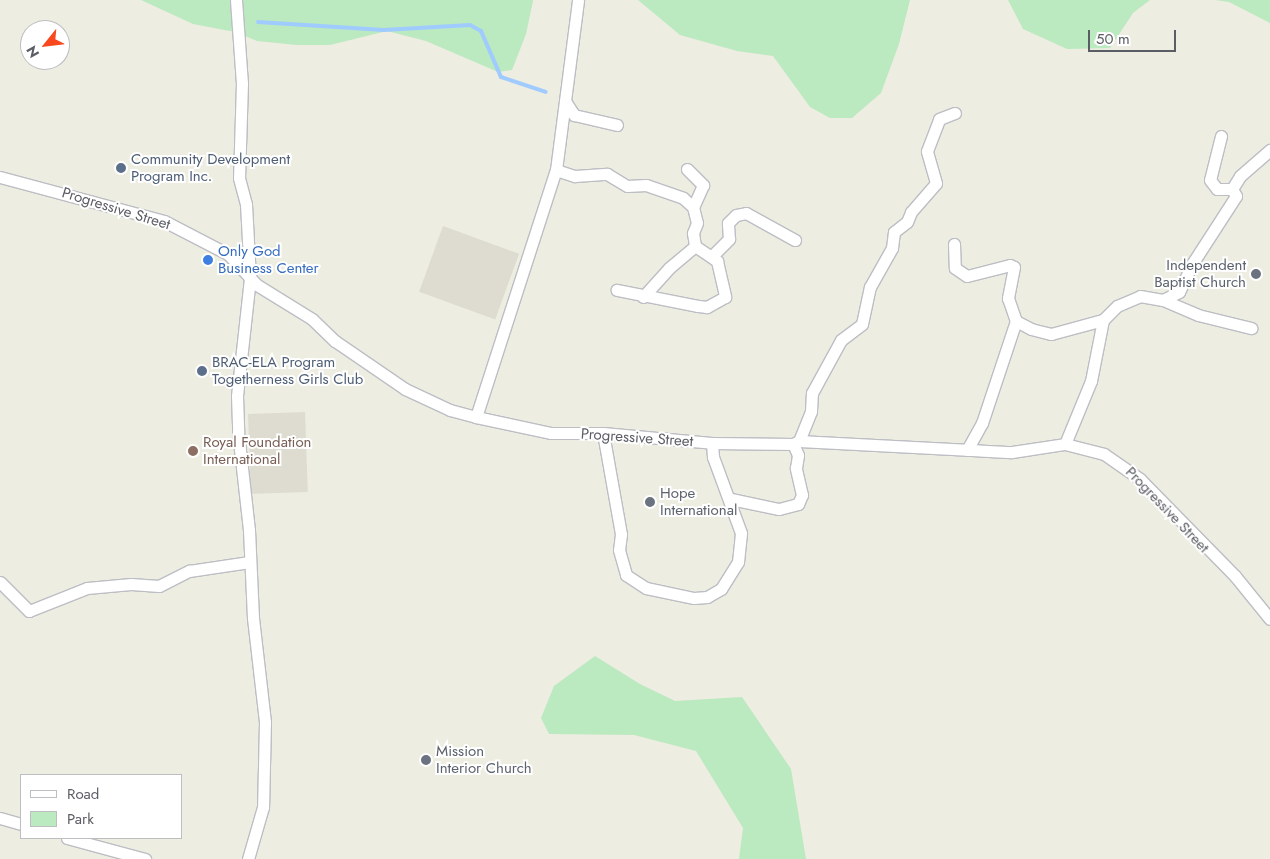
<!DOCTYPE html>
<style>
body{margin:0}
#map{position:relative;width:1270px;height:859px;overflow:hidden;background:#eeede1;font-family:Jost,sans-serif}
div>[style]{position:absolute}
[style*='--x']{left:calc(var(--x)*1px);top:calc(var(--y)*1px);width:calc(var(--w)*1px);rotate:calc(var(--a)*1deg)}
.education>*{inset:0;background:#dedcd0;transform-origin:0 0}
.green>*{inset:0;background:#bbe9c0}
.stream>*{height:4px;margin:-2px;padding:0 2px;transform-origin:2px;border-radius:2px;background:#a0cbff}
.roads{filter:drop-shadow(1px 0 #bcbec4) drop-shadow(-1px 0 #bcbec4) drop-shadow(0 1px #bcbec4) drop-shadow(0 -1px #bcbec4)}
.street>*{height:11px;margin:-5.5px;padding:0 5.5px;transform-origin:5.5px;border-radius:5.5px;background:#fff}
.dots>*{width:14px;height:14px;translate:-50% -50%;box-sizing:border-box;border:2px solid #fff;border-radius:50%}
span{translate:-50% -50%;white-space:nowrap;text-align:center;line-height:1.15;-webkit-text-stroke:4px #fff;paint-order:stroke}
.service-label{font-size:15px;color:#4e5e75}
.left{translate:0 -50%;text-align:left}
.street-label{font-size:15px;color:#5a5d64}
.shop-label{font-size:15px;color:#366cbe}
.worship-label{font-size:15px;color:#5b616d}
.right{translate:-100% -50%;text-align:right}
.education-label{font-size:15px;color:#785e54}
.legend{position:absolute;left:20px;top:774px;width:162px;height:65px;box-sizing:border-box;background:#fff;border:1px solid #bdbec1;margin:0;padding:6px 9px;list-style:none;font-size:15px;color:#5a5d64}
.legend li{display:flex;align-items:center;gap:10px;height:25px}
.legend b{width:25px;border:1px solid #bdbec1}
.north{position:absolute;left:20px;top:20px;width:50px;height:50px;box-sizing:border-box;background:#fff;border:1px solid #bdbec1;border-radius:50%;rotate:241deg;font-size:14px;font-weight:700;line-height:20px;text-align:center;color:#5a5d64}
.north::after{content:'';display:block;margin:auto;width:18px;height:22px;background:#f9481d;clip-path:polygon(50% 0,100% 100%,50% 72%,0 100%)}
.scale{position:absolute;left:1088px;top:30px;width:88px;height:22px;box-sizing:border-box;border:2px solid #5a5d64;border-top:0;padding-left:6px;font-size:15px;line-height:18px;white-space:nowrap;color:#5a5d64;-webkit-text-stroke:4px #fff;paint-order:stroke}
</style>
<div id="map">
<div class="education">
<div style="left:443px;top:226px;width:81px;height:70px;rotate:20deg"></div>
<div style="left:305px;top:412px;width:80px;height:57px;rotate:88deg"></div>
</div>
<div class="green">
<div style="clip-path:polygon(141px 0,533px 0,533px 1px,526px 34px,512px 70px,498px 72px,426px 41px,387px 31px,330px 45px,297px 45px,257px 41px,235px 32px,193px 24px)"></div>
<div style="clip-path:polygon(638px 0,910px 0,899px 44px,881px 93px,852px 118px,830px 118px,810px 107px,773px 56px,737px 51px,680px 35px)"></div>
<div style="clip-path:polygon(1008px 0,1150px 0,1133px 13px,1110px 48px,1067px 49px,1023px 29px)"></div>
<div style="clip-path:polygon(1215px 0,1270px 0,1270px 23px,1229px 2px)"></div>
<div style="clip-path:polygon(595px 656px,640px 684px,675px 701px,742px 697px,791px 769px,806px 859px,739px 859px,743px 828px,696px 751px,634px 735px,549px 734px,541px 718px,554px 686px)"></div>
</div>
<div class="stream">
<div style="--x:258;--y:22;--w:126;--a:3.6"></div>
<div style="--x:384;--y:30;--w:86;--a:-3.3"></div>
<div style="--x:470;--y:25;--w:13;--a:29"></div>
<div style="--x:481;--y:31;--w:50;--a:66.5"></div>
<div style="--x:501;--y:77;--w:47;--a:18.4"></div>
</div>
<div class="roads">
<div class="street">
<div style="--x:236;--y:0;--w:83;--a:85.9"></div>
<div style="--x:242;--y:83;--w:95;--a:91.8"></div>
<div style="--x:239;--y:178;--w:27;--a:75"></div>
<div style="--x:246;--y:204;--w:74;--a:86.9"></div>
<div style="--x:250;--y:278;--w:119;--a:96.3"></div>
<div style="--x:237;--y:396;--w:36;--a:88"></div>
<div style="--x:238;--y:432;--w:99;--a:83.6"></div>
<div style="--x:249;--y:530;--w:88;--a:87.4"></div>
<div style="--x:253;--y:618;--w:105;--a:83.4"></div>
<div style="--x:265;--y:722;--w:85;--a:91.3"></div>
<div style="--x:263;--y:807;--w:54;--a:106.1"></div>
<div style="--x:565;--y:101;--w:17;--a:57"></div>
<div style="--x:574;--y:115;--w:44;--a:13.1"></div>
<div style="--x:1221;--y:136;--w:45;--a:104"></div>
<div style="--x:1210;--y:180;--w:11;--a:52"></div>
<div style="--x:1217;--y:189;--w:15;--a:0"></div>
<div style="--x:687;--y:169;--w:23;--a:45"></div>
<div style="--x:703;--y:185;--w:24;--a:114"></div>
<div style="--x:556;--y:170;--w:20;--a:18"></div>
<div style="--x:575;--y:176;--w:32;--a:-4"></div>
<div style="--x:607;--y:174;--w:23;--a:31"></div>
<div style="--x:627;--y:186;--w:19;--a:-3"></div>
<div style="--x:646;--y:185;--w:39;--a:19"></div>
<div style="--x:683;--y:198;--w:13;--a:42"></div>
<div style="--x:693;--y:207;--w:16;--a:76"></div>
<div style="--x:697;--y:223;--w:11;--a:112"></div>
<div style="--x:693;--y:233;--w:13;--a:81"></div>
<div style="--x:695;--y:246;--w:27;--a:34"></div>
<div style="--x:717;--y:261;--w:37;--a:77"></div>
<div style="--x:725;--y:297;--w:21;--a:151"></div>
<div style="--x:707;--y:307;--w:9;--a:-174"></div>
<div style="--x:698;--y:306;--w:83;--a:-168.8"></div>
<div style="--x:0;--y:177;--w:170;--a:15"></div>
<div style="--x:164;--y:221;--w:72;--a:27.3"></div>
<div style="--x:228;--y:254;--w:42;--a:46.9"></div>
<div style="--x:257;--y:285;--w:65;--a:31.7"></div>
<div style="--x:312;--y:319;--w:32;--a:44"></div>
<div style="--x:335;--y:341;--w:85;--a:34.4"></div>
<div style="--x:405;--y:389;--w:50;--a:25"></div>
<div style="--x:450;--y:410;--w:27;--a:15"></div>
<div style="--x:476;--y:417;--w:77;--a:12"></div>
<div style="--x:551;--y:433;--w:52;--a:0"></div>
<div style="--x:603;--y:433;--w:109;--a:5.2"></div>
<div style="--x:712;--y:443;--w:81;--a:0.7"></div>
<div style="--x:793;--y:444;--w:7;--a:-27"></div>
<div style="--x:799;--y:441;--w:213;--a:3"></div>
<div style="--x:1012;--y:452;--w:54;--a:-8.6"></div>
<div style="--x:1065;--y:444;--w:40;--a:14.4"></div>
<div style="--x:1104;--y:454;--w:44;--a:34.8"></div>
<div style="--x:1140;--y:479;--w:136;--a:45.6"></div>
<div style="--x:1235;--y:576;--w:55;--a:50.9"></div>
<div style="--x:954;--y:244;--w:24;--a:88"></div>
<div style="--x:955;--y:268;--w:14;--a:34"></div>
<div style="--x:967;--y:276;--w:44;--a:-14.3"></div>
<div style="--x:1010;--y:265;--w:4;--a:27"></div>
<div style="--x:1014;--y:267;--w:32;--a:101"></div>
<div style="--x:1008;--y:298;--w:24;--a:71"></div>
<div style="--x:1016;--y:321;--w:17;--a:28"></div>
<div style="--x:1031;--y:329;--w:21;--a:14"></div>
<div style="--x:1051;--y:334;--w:54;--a:-15.1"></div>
<div style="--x:713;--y:255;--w:23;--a:-45"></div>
<div style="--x:729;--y:239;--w:16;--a:-94"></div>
<div style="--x:728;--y:223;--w:11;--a:-45"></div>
<div style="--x:736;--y:215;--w:10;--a:-11"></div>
<div style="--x:746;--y:213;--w:56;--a:28.9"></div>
<div style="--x:643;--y:297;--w:39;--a:-48"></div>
<div style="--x:669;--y:268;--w:34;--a:-40"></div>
<div style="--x:1163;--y:300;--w:18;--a:-27"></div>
<div style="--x:1179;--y:292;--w:31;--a:-65"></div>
<div style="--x:1192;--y:264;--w:81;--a:-57.1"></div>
<div style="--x:1236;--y:196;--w:8;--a:-120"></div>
<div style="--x:1232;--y:189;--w:15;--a:-58"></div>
<div style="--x:1240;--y:176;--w:40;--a:-41"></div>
<div style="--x:476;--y:417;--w:260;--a:-72.1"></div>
<div style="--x:556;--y:170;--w:171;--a:-82.6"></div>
<div style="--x:603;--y:433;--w:103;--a:79.9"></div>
<div style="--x:621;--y:534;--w:16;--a:97"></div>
<div style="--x:619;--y:550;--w:26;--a:74"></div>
<div style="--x:626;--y:575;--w:24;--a:33"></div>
<div style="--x:646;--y:588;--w:49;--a:11.8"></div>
<div style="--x:694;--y:598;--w:13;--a:-4"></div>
<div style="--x:707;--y:597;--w:16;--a:-30"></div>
<div style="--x:721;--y:589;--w:32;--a:-58"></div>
<div style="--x:738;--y:562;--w:29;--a:-84"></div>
<div style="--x:741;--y:533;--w:81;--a:-110.2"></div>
<div style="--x:713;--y:457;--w:14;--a:-94"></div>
<div style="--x:799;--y:441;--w:32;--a:-68"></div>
<div style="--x:811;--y:411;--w:18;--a:-87"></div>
<div style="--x:812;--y:393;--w:60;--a:-61.3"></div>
<div style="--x:841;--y:340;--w:26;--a:-37"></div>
<div style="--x:862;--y:324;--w:38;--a:-78"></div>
<div style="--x:870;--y:287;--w:45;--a:-60.6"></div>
<div style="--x:892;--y:248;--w:16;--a:-83"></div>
<div style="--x:894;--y:232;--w:16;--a:-38"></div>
<div style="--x:907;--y:222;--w:11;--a:-68"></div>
<div style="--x:911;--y:212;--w:38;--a:-49"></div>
<div style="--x:936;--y:183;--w:33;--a:-106"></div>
<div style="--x:927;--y:151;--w:34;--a:-69"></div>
<div style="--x:939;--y:119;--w:17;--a:-21"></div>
<div style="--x:1065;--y:444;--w:68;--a:-67.6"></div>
<div style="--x:1091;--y:381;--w:62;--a:-78.9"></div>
<div style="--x:1103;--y:320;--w:20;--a:-45"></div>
<div style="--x:1117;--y:306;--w:25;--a:-23"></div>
<div style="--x:1140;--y:296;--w:23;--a:10"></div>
<div style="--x:1163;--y:300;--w:38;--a:23"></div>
<div style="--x:1198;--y:315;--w:55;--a:13.8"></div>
<div style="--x:967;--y:450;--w:31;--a:-61"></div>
<div style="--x:982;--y:423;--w:108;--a:-71.6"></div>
<div style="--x:731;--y:499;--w:49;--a:11.8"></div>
<div style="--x:779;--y:509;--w:20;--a:-15"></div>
<div style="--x:798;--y:504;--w:10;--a:-66"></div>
<div style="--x:802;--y:495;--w:28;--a:-103"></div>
<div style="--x:796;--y:468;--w:13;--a:-81"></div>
<div style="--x:798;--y:455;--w:12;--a:-114"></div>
<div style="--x:0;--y:582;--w:41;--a:45"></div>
<div style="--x:29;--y:611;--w:62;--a:-21.6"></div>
<div style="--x:87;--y:588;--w:44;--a:-5.2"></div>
<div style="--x:131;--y:584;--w:28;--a:4"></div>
<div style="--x:159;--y:586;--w:34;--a:-27"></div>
<div style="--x:189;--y:571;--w:61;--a:-8.5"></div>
<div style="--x:0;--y:818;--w:22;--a:16"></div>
<div style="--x:67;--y:838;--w:81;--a:15.1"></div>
</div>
</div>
<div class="dots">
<div style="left:121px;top:168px;background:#5c6f8a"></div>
<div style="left:208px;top:260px;background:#3f7fe0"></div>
<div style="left:1256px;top:274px;background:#6b7280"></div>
<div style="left:202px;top:371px;background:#5c6f8a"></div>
<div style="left:193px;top:451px;background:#8d6e63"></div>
<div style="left:650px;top:502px;background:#6b7280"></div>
<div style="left:426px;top:760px;background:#6b7280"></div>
</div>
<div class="service-label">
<span class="left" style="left:131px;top:168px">Community Development<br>Program Inc.</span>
<span class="left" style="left:212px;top:371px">BRAC-ELA Program<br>Togetherness Girls Club</span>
</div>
<div class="street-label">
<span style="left:116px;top:209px;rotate:17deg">Progressive Street</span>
<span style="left:637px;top:438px;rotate:4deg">Progressive Street</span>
<span style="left:1167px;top:510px;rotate:46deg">Progressive Street</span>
</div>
<div class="shop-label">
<span class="left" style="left:218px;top:260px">Only God<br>Business Center</span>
</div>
<div class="worship-label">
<span class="right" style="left:1246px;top:274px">Independent<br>Baptist Church</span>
<span class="left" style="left:660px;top:502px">Hope<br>International</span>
<span class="left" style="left:436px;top:760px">Mission<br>Interior Church</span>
</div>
<div class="education-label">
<span class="left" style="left:203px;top:451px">Royal Foundation<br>International</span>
</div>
<ul class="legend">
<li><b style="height:6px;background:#fff"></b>Road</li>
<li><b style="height:14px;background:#bbe9c0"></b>Park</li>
</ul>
<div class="north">N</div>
<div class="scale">50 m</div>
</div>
